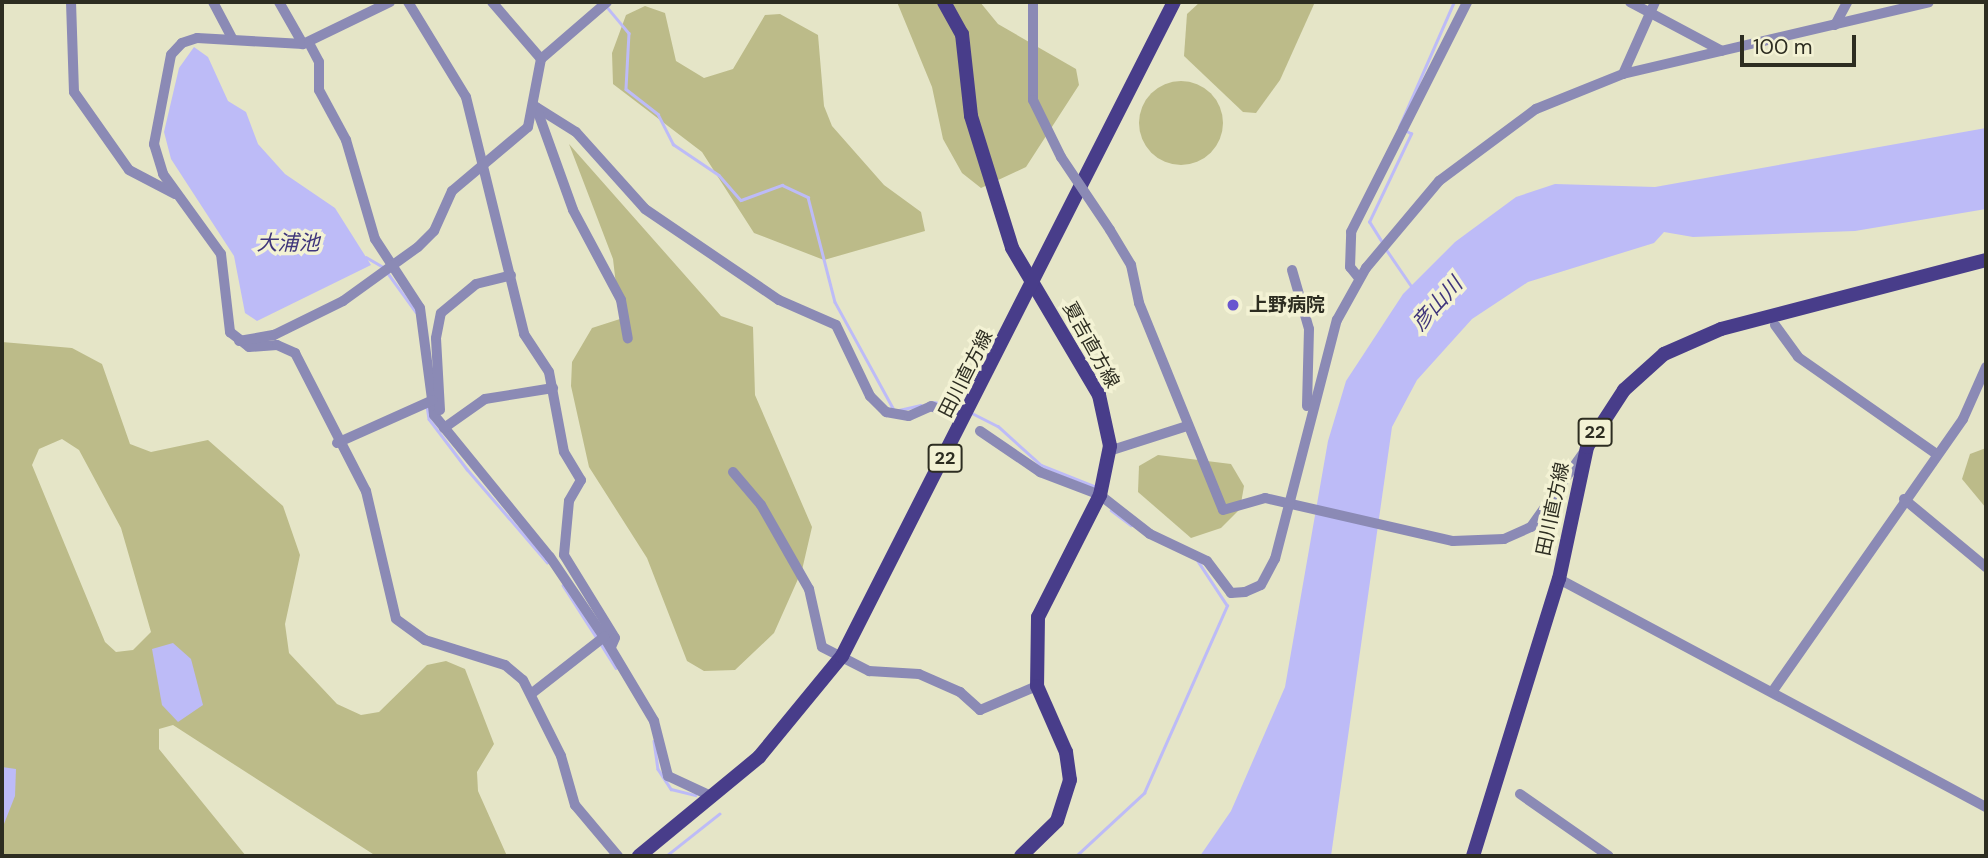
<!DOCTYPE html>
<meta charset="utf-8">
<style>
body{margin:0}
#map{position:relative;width:1988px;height:858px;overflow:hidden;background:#e5e5c7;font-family:"DM Sans","Noto Sans JP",sans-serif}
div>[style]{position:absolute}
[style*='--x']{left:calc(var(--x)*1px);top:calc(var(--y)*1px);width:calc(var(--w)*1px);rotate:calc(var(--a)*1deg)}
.green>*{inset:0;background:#bcbb89}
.round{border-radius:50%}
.water>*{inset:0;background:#bdbbf7}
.stream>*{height:2.5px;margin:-1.25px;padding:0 1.25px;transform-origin:1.25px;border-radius:1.25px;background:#bdbbf7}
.minor>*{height:10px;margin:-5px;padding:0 5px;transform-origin:5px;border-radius:5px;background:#8b8ab5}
.major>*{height:14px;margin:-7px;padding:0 7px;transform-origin:7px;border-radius:7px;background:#483d8a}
.minor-bridge>*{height:10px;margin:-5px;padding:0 5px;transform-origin:5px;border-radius:5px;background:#8b8ab5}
.dots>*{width:19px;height:19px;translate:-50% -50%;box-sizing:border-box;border:4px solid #f3f2d4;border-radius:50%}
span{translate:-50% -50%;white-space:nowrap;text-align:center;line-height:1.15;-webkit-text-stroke:7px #f3f2d4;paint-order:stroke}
.shield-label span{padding:2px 5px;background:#f3f2d4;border:2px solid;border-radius:5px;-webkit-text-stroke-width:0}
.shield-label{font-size:18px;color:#2d2d21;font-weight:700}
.poi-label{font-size:19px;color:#2d2d21;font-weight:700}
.left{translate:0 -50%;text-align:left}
.street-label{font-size:19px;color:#2d2d21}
.water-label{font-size:21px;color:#3f357b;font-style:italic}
.frame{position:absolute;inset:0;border:4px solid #2d2d21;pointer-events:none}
.scale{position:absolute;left:1740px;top:35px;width:116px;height:32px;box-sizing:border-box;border:4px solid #2d2d21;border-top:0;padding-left:9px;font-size:21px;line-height:24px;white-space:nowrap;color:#2d2d21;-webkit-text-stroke:5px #f3f2d4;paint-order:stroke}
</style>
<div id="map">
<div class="green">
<div style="clip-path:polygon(897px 2px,980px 2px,998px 24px,1076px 69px,1079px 85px,1026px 167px,981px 188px,962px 173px,943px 139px,932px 87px)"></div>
<div style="clip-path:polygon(1200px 2px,1315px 2px,1280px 80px,1256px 113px,1243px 112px,1184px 56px,1187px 14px)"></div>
<div style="clip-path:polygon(645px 6px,665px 13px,676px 61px,704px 78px,733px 69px,765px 15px,780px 14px,818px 35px,824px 106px,832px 126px,884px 185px,921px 212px,925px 231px,824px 260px,754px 233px,702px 152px,613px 84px,612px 53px,626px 15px)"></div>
<div class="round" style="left:1139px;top:81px;width:84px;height:84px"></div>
<div style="clip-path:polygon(569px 144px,721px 316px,753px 327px,755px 395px,812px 527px,802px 570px,774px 633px,735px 670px,704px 671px,687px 661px,647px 558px,589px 467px,571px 386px,572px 362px,592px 328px,620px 319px,613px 259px)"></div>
<div style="clip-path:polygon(evenodd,2px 342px,72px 348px,102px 364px,130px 444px,151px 452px,208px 440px,283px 506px,300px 555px,285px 624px,289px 653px,337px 704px,361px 715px,379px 712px,427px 665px,446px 661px,465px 669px,494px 744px,477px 772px,478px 791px,507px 856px,376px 856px,173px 725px,159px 729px,159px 749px,246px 856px,2px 856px,2px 342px,62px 439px,79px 450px,121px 528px,151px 632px,133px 650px,116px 652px,105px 642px,32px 465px,39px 449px,62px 439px)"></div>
<div style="clip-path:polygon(1986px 448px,1986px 508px,1962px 479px,1970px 454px)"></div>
<div style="clip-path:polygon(1158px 455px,1231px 464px,1244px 486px,1240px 509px,1221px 528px,1191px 538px,1138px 492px,1139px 466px)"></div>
</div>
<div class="water">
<div style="clip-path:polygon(194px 47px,208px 57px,228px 101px,246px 112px,258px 144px,285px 174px,335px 208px,371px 265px,257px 321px,245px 313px,234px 256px,171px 159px,164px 132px,179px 68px)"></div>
<div style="clip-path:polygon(1986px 128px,1986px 209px,1855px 231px,1693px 237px,1664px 232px,1654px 243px,1528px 282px,1472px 319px,1417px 380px,1392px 427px,1331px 856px,1200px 856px,1231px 811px,1285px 687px,1328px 441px,1346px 381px,1403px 294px,1455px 242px,1516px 197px,1555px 184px,1655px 187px)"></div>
<div style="clip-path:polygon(173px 643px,191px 659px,203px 705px,178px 722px,162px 705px,152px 649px)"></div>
<div style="clip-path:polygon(2px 767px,16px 769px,15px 796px,2px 829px)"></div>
</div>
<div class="stream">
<div style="--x:607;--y:7;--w:34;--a:50"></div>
<div style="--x:629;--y:33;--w:56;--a:93.1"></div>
<div style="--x:626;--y:89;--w:41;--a:38"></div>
<div style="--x:658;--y:114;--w:34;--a:63"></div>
<div style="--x:673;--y:144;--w:55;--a:34"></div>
<div style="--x:719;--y:175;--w:33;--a:49"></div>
<div style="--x:741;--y:200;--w:44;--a:-20.1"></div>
<div style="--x:782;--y:185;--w:29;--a:25"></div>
<div style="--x:808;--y:197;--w:108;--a:75.6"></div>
<div style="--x:835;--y:302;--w:121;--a:61.3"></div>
<div style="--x:1399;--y:127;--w:137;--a:-66.3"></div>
<div style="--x:1383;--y:244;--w:26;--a:-122"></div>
<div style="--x:1369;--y:222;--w:98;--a:-64.5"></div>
<div style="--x:1411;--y:134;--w:8;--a:-150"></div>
<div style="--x:1386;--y:249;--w:46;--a:55.6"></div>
<div style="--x:366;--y:257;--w:20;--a:30"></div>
<div style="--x:387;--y:272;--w:49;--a:54.1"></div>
<div style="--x:934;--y:402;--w:28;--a:13"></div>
<div style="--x:427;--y:406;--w:13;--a:81"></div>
<div style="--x:429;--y:419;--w:63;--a:52.8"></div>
<div style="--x:467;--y:469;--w:123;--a:49.3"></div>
<div style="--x:899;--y:410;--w:22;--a:-13"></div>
<div style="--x:970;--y:412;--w:31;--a:27"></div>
<div style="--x:998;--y:426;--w:58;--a:42.2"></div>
<div style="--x:1041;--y:465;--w:57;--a:21.6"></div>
<div style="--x:1111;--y:510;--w:25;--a:37"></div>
<div style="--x:563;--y:585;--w:63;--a:57.3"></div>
<div style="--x:601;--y:644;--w:28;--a:58"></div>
<div style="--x:654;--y:741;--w:28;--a:82"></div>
<div style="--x:658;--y:769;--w:24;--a:57"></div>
<div style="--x:671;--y:789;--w:25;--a:14"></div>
<div style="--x:666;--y:856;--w:68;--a:-38.4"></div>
<div style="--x:1076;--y:856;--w:93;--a:-42.8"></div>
<div style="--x:1144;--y:793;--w:205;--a:-66.1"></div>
<div style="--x:1227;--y:606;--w:53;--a:-123.4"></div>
</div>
<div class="minor">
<div style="--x:71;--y:2;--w:90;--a:88.1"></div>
<div style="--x:74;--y:92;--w:95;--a:54.8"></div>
<div style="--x:129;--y:170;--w:52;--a:27.6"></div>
<div style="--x:213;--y:2;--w:43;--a:62.2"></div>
<div style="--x:279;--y:2;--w:48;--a:60.3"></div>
<div style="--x:390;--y:2;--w:97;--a:154.2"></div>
<div style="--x:303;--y:44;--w:106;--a:-176.8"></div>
<div style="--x:197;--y:38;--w:16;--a:162"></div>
<div style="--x:182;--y:43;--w:16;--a:133"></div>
<div style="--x:171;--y:55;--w:91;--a:100.8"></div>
<div style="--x:154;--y:144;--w:31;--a:73"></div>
<div style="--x:163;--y:174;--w:99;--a:54.1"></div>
<div style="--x:221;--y:254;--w:79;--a:83.4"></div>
<div style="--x:230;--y:332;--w:24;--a:38"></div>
<div style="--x:249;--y:347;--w:28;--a:-4"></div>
<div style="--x:277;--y:345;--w:20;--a:24"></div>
<div style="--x:295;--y:353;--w:155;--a:62.8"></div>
<div style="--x:366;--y:491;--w:131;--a:76.8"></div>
<div style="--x:396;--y:619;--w:36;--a:36"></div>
<div style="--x:425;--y:640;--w:84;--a:17.4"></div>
<div style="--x:505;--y:665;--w:23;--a:40"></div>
<div style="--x:523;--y:680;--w:85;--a:63.4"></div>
<div style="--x:561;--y:756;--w:51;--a:74.1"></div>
<div style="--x:575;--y:805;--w:67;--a:49.9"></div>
<div style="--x:408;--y:2;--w:111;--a:58.6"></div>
<div style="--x:466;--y:97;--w:244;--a:76.2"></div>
<div style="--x:524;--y:334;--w:45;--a:56.7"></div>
<div style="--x:549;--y:372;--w:81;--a:79.4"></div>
<div style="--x:564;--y:452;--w:33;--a:59"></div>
<div style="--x:581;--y:480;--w:24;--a:120"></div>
<div style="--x:569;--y:501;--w:54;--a:95.3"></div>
<div style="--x:564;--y:555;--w:97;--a:58.4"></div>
<div style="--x:615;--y:638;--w:10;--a:114"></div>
<div style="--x:492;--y:2;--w:75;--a:49.3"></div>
<div style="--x:1033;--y:2;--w:98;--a:90"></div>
<div style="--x:1033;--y:100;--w:64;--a:63.8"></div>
<div style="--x:1630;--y:2;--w:104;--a:28"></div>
<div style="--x:1835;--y:25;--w:26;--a:-62"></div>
<div style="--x:309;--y:43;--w:21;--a:62"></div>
<div style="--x:319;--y:62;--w:28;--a:90"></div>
<div style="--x:319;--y:90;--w:57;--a:61.6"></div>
<div style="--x:346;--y:140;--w:103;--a:73.7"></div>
<div style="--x:375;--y:239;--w:82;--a:56.9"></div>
<div style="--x:420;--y:308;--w:108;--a:82.5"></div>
<div style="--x:434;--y:415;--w:183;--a:50.8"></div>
<div style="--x:550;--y:557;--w:97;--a:56"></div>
<div style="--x:604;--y:637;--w:98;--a:59.2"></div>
<div style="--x:654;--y:721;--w:57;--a:75.7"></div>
<div style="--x:668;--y:776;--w:50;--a:25"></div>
<div style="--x:1623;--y:74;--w:79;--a:-66"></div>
<div style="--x:536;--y:107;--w:47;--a:32"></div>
<div style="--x:576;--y:132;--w:103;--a:48.1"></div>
<div style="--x:645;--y:209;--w:162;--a:34.2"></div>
<div style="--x:779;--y:300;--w:62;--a:23.7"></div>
<div style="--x:836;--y:325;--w:79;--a:64.4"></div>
<div style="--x:870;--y:396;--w:23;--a:45"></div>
<div style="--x:886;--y:412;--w:23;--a:10"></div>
<div style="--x:909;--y:416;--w:24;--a:-24"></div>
<div style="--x:931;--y:406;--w:24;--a:22"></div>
<div style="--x:536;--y:107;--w:109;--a:70.2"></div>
<div style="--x:573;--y:210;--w:102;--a:61.9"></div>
<div style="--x:621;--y:300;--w:39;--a:80"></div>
<div style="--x:1110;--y:230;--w:41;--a:59"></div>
<div style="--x:1131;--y:265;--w:39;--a:78"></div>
<div style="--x:1139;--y:303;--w:223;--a:67.9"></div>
<div style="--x:1223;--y:510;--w:44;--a:-15.9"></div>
<div style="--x:1265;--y:498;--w:193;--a:12.9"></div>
<div style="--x:1453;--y:541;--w:51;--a:-2.2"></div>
<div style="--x:1504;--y:539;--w:30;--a:-24"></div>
<div style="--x:1531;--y:527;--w:92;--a:-54.8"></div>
<div style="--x:1292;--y:270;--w:61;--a:73.9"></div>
<div style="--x:1309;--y:329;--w:77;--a:91.5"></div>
<div style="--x:1359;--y:278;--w:14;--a:-129"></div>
<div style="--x:1350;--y:267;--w:35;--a:-88"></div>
<div style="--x:1351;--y:232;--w:258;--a:-63.2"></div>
<div style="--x:1775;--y:325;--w:39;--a:54"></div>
<div style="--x:1798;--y:357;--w:167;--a:35"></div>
<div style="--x:239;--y:341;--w:36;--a:-10"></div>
<div style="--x:274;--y:335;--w:77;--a:-26.2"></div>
<div style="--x:343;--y:301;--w:92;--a:-35.8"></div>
<div style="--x:418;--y:247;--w:23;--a:-45"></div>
<div style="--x:434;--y:231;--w:44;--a:-65.8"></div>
<div style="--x:452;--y:191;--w:99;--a:-40.1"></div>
<div style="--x:528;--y:127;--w:69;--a:-79.2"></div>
<div style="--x:541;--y:59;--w:87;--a:-40.8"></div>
<div style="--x:440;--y:410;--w:72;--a:-93.2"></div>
<div style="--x:436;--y:338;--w:25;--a:-79"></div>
<div style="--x:441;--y:313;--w:45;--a:-39.6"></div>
<div style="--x:476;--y:284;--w:36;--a:-14"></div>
<div style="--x:444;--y:428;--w:50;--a:-35.3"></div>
<div style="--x:485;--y:399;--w:69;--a:-9.2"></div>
<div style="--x:980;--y:431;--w:73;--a:34.3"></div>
<div style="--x:1040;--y:472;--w:64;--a:21"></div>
<div style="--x:1100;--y:495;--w:63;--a:38"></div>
<div style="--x:1150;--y:534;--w:63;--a:25.3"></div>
<div style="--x:1207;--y:561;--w:40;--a:53"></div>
<div style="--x:1231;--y:593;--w:14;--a:-4"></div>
<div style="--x:1245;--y:592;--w:17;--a:-24"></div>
<div style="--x:1261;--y:585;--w:30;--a:-62"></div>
<div style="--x:1275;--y:559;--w:247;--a:-75.5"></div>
<div style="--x:1337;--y:320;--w:60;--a:-60.9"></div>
<div style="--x:1366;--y:268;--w:114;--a:-50"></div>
<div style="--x:1439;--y:181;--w:121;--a:-36.6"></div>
<div style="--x:1536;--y:109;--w:94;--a:-21.9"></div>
<div style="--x:1623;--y:74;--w:314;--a:-13.2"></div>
<div style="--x:337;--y:443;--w:105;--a:-24.1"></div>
<div style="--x:1109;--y:451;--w:82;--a:-17.8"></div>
<div style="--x:733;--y:472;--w:43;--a:49.7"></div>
<div style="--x:761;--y:505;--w:97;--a:60.3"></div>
<div style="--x:809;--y:589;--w:59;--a:77.4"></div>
<div style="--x:822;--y:647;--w:53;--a:27.1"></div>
<div style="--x:869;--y:671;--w:50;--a:3.4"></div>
<div style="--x:919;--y:674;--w:45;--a:23.7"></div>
<div style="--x:960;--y:692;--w:27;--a:42"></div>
<div style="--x:980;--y:710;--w:62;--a:-22.8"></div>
<div style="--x:1904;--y:499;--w:107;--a:39.7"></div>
<div style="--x:1559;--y:579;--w:484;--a:28.1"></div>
<div style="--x:1772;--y:692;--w:333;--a:-55"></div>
<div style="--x:1963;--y:419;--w:57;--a:-66.1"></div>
<div style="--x:531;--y:694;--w:93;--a:-38"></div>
<div style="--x:1520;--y:794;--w:108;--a:34.9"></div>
</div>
<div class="major">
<div style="--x:944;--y:2;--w:37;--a:61"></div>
<div style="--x:962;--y:34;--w:82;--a:83.7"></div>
<div style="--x:971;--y:116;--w:138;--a:72.7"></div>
<div style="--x:1012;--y:248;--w:171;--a:59.4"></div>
<div style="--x:1099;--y:395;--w:52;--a:77.8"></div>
<div style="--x:1110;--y:446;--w:50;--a:101.5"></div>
<div style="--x:1100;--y:495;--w:137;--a:116.9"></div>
<div style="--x:1038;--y:617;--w:69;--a:90.8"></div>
<div style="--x:1037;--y:686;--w:72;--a:66.3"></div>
<div style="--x:1066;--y:752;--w:28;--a:82"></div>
<div style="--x:1070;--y:780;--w:43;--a:107.6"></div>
<div style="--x:1057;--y:821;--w:50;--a:135.8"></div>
<div style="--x:639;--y:856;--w:156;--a:-39.5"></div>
<div style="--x:759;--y:757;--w:131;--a:-50.6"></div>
<div style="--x:842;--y:656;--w:733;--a:-63.09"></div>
<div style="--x:1473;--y:856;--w:290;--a:-72.8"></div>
<div style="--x:1559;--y:579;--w:135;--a:-78"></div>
<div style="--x:1587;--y:447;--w:68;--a:-57"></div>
<div style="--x:1624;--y:390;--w:54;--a:-42"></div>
<div style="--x:1664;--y:354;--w:62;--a:-23.7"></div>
<div style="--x:1721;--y:329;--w:274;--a:-14.6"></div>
</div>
<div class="minor-bridge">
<div style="--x:1061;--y:157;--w:88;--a:56.1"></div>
</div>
<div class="dots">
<div style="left:1233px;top:305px;background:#6956cf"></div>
</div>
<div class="shield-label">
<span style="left:1595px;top:432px">22</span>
<span style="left:945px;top:458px">22</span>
</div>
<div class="poi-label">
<span class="left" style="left:1249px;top:305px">上野病院</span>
</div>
<div class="street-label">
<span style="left:1091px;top:345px;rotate:61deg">夏吉直方線</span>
<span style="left:966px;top:374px;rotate:-63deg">田川直方線</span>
<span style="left:1553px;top:509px;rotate:-78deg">田川直方線</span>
</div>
<div class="water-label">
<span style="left:288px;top:243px">大浦池</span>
<span style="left:1437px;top:304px;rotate:-48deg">彦山川</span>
</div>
<div class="frame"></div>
<div class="scale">100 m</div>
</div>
